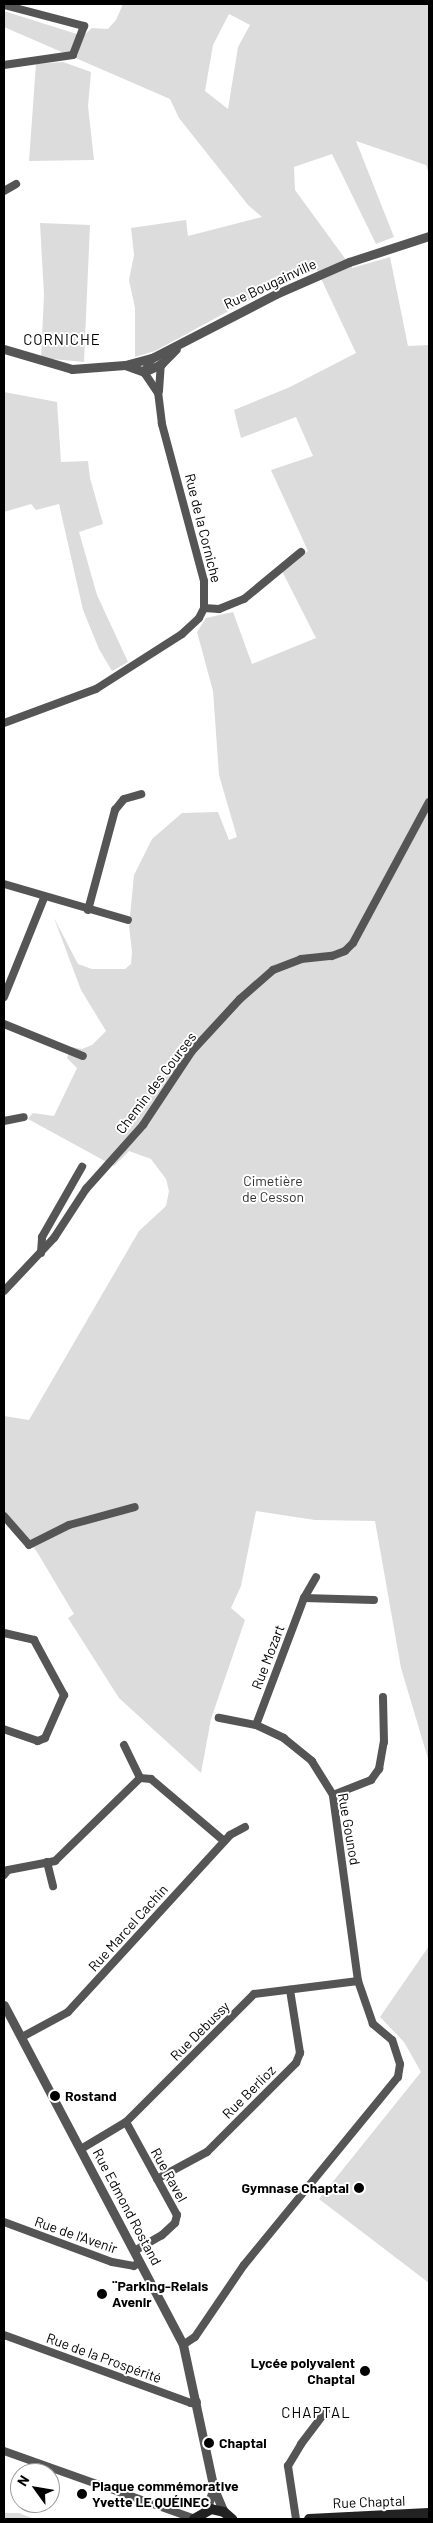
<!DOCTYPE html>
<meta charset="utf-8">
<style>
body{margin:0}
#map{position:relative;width:433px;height:2523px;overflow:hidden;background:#fff;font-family:Barlow,sans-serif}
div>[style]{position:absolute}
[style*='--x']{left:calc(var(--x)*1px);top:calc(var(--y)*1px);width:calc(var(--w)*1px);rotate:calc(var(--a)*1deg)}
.green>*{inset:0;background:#dcdcdc}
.minor>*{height:8px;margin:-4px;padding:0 4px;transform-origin:4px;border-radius:4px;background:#555}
.tertiary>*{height:9px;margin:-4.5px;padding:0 4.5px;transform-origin:4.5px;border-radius:4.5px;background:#555}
.secondary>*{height:10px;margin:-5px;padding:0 5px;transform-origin:5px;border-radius:5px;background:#222}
.dots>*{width:14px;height:14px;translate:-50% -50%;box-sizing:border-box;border:2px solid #fff;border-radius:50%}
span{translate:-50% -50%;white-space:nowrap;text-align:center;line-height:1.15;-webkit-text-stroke:4px #fff;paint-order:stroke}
.street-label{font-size:14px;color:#000}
.park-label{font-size:14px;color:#333}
.poi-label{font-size:14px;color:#000;font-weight:700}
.left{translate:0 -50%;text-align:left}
.right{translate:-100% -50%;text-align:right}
.neighbourhood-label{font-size:15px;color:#000;letter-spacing:1px}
.frame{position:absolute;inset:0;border:5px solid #000;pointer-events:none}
.north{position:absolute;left:10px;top:2463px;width:50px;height:50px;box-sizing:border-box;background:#fff;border:1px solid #999;border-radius:50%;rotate:302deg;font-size:14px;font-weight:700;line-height:20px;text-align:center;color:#000}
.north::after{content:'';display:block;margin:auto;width:18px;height:22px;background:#000;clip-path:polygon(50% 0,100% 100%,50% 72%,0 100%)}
</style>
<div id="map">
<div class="green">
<div style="clip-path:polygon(evenodd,123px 4px,429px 4px,429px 174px,426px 165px,356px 141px,394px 237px,376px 244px,332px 154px,294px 167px,295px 190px,352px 268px,390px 257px,408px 346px,429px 345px,429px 1762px,401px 1668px,375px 1521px,315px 1520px,256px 1511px,241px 1586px,231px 1608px,245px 1620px,211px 1719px,201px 1773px,119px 1698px,68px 1618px,74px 1614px,37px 1552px,23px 1533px,4px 1515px,4px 1416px,29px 1420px,139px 1231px,166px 1206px,169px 1191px,166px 1179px,151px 1159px,129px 1151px,114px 1166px,28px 1119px,33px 1113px,54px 1116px,77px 1068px,67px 1058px,71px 1047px,82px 1049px,92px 1045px,106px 1031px,81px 990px,54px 918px,78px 964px,92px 969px,125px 969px,131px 964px,132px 952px,129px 926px,134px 875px,152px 839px,182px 813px,218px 812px,229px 840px,237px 837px,219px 775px,213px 691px,197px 632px,206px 618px,233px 612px,252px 664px,316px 638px,282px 571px,308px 551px,271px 470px,313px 456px,296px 417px,241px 438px,234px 410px,290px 387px,356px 353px,317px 270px,273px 287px,155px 351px,135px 357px,135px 308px,129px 280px,134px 255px,131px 228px,186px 220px,188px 236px,262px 217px,248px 205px,179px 118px,170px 99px,4px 27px,4px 11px,83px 36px,92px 28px,108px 29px,116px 20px,123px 4px,229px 14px,250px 25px,238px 47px,228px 109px,205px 91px,213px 45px,229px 14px)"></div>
<div style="clip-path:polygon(63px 62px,91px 72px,88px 106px,94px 160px,29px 161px,36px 64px)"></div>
<div style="clip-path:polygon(40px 223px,90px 225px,84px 362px,41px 358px,44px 295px)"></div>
<div style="clip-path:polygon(4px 392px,57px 402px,61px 462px,88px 461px,90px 478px,103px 524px,79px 532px,97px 595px,128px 662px,112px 671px,99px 649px,83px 610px,59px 504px,36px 510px,31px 504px,4px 512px)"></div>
<div style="clip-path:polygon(429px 1946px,429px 2283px,319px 2199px,421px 2072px,404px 2042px,380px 2017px)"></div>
<div style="clip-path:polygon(4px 2513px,19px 2513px,34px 2519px,4px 2519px)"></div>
</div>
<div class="minor">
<div style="--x:4;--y:5;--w:83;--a:14.7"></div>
<div style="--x:84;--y:26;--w:31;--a:111"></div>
<div style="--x:73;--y:55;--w:70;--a:171.8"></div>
<div style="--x:4;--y:191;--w:14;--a:-30"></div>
<div style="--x:159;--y:391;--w:27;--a:-86"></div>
<div style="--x:204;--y:608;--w:15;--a:4"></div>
<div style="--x:219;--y:609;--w:27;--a:-22"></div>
<div style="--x:244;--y:599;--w:74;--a:-39.5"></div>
<div style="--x:4;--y:723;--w:98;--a:-20.3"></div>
<div style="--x:96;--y:689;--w:102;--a:-32.6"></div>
<div style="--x:182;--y:634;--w:23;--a:-43"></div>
<div style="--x:199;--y:618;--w:11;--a:-63"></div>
<div style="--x:204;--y:608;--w:27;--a:-90"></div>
<div style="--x:204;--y:581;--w:163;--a:-105"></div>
<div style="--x:162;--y:424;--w:31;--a:-97"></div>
<div style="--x:158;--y:393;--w:25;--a:-124"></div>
<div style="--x:144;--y:372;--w:16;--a:-60"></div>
<div style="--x:4;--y:884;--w:129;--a:16.2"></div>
<div style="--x:88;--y:910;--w:104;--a:-74.9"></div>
<div style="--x:115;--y:810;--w:14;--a:-51"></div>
<div style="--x:124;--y:799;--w:18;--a:-16"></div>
<div style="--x:4;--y:997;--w:107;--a:-68"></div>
<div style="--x:4;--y:1024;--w:85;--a:22.1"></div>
<div style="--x:4;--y:1121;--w:20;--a:-11"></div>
<div style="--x:41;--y:1253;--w:16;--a:-86"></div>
<div style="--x:42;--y:1237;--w:81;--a:-60.3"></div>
<div style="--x:4;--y:1291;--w:73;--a:-46.7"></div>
<div style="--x:54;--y:1238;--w:59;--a:-56.9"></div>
<div style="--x:86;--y:1189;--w:86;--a:-48.3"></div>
<div style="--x:143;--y:1125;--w:89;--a:-56.5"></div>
<div style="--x:192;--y:1051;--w:71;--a:-47.3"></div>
<div style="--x:240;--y:999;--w:44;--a:-41.3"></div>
<div style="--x:273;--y:970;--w:30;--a:-21"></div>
<div style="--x:301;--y:959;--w:31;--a:-6"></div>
<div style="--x:332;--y:956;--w:14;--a:-21"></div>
<div style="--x:345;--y:951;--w:11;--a:-45"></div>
<div style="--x:353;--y:943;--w:160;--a:-61.7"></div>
<div style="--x:4;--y:1516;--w:38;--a:49"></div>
<div style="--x:29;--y:1545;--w:45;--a:-26.6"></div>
<div style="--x:69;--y:1525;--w:68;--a:-15.3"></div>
<div style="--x:304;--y:1598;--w:70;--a:1.6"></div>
<div style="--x:4;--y:1633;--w:31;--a:13"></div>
<div style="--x:34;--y:1640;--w:63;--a:61.4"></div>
<div style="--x:64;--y:1695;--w:47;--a:113.8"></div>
<div style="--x:45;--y:1738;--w:8;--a:157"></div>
<div style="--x:38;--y:1741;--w:36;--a:-161"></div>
<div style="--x:256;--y:1725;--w:136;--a:-69.3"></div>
<div style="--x:304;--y:1598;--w:24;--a:-60"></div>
<div style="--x:124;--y:1745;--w:37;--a:64"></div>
<div style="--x:333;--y:1795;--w:41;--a:-21.5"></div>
<div style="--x:371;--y:1780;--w:14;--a:-54"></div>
<div style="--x:379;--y:1769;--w:27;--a:-80"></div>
<div style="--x:384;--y:1742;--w:45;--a:-91.3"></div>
<div style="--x:47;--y:1862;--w:25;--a:76"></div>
<div style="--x:4;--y:1875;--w:6;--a:-51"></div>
<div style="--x:8;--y:1870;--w:48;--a:-10.8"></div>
<div style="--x:55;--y:1861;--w:119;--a:-44.3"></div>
<div style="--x:140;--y:1778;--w:11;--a:5"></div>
<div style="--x:151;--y:1779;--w:96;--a:40.3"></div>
<div style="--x:22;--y:2037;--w:52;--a:-28.5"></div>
<div style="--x:68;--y:2012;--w:240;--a:-47.5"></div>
<div style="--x:230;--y:1835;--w:17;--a:-28"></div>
<div style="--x:126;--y:2122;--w:106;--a:61.3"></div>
<div style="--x:177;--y:2215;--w:8;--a:104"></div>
<div style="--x:175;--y:2223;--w:18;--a:137"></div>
<div style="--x:162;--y:2235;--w:32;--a:150"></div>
<div style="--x:81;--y:2149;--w:52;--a:-31"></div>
<div style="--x:126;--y:2122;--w:181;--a:-45"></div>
<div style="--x:254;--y:1994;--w:105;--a:-7.1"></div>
<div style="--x:157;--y:2179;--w:57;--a:-28.4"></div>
<div style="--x:207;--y:2152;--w:126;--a:-45"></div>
<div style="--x:296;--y:2063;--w:11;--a:-68"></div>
<div style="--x:300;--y:2053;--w:64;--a:-99"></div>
<div style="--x:4;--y:2222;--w:115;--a:20.3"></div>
<div style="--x:112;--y:2262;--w:22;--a:10"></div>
<div style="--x:134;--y:2266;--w:7;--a:-34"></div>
<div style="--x:4;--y:2335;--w:199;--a:20"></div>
<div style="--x:191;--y:2403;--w:6;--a:-9"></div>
<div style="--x:183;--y:2345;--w:14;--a:-34"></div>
<div style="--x:195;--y:2337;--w:87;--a:-55.8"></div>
<div style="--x:244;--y:2265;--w:243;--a:-50.7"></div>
<div style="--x:398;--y:2077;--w:13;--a:-81"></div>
<div style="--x:400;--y:2064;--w:25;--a:-108"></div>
<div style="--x:392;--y:2040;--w:25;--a:-140"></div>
<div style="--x:373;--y:2024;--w:46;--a:-109.2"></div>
<div style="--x:358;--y:1981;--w:188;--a:-97.7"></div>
<div style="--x:333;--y:1795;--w:40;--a:-122"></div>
<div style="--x:312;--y:1761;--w:36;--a:-141"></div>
<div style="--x:284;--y:1738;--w:31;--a:-155"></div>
<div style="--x:256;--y:1725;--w:38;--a:-169"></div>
<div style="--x:4;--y:2451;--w:203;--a:19.6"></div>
<div style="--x:296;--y:2519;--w:54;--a:-98.6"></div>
<div style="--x:288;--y:2466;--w:26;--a:-59"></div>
<div style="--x:301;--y:2444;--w:41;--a:-52.9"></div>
</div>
<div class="tertiary">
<div style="--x:4;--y:349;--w:71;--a:16.4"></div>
<div style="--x:72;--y:369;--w:53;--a:-4.3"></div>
<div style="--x:125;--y:365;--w:20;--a:20"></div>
<div style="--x:144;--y:372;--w:19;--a:-25"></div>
<div style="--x:161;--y:364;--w:21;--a:-45"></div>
<div style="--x:125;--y:365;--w:28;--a:-15"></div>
<div style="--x:152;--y:358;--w:140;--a:-27.3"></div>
<div style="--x:276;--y:294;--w:80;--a:-23.7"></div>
<div style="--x:349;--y:262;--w:84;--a:-18"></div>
<div style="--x:4;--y:2005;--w:384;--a:62.2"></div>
<div style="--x:183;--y:2345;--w:147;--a:77.9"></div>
<div style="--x:214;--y:2489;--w:25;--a:67"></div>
<div style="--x:205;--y:2511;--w:24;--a:-68"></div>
</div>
<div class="secondary">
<div style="--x:194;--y:2519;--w:20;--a:-30"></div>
<div style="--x:211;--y:2509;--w:13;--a:13"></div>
<div style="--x:224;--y:2512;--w:11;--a:41"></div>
<div style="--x:309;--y:2519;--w:120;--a:-2.9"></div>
</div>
<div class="dots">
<div style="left:55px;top:2096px;background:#000"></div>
<div style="left:359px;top:2188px;background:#000"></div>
<div style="left:102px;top:2294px;background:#000"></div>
<div style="left:365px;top:2371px;background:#000"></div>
<div style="left:209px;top:2443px;background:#000"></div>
<div style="left:82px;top:2494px;background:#000"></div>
</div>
<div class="street-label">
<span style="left:270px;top:284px;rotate:-25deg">Rue Bougainville</span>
<span style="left:203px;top:528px;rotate:76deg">Rue de la Corniche</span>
<span style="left:156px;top:1083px;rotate:-53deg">Chemin des Courses</span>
<span style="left:268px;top:1657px;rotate:-69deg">Rue Mozart</span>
<span style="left:349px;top:1829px;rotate:80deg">Rue Gounod</span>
<span style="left:128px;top:1928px;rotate:-48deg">Rue Marcel Cachin</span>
<span style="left:200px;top:2031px;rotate:-45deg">Rue Debussy</span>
<span style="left:249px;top:2092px;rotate:-45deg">Rue Berlioz</span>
<span style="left:169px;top:2175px;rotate:61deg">Rue Ravel</span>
<span style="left:127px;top:2207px;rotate:62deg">Rue Edmond Rostand</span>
<span style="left:76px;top:2235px;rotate:19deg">Rue de l'Avenir</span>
<span style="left:104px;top:2358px;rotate:20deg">Rue de la Prospérité</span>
<span style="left:369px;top:2502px;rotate:-2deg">Rue Chaptal</span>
</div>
<div class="park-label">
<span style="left:273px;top:1189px">Cimetière<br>de Cesson</span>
</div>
<div class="poi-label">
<span class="left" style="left:65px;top:2096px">Rostand</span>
<span class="right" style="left:349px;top:2188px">Gymnase Chaptal</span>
<span class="left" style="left:112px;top:2294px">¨Parking-Relais<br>Avenir</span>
<span class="right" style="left:355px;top:2371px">Lycée polyvalent<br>Chaptal</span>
<span class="left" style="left:219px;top:2443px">Chaptal</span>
<span class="left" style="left:92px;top:2494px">Plaque commémorative<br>Yvette LE QUÉINEC</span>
</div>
<div class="neighbourhood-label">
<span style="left:62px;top:340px">CORNICHE</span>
<span style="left:316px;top:2413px">CHAPTAL</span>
</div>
<div class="frame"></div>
<div class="north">N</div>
</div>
